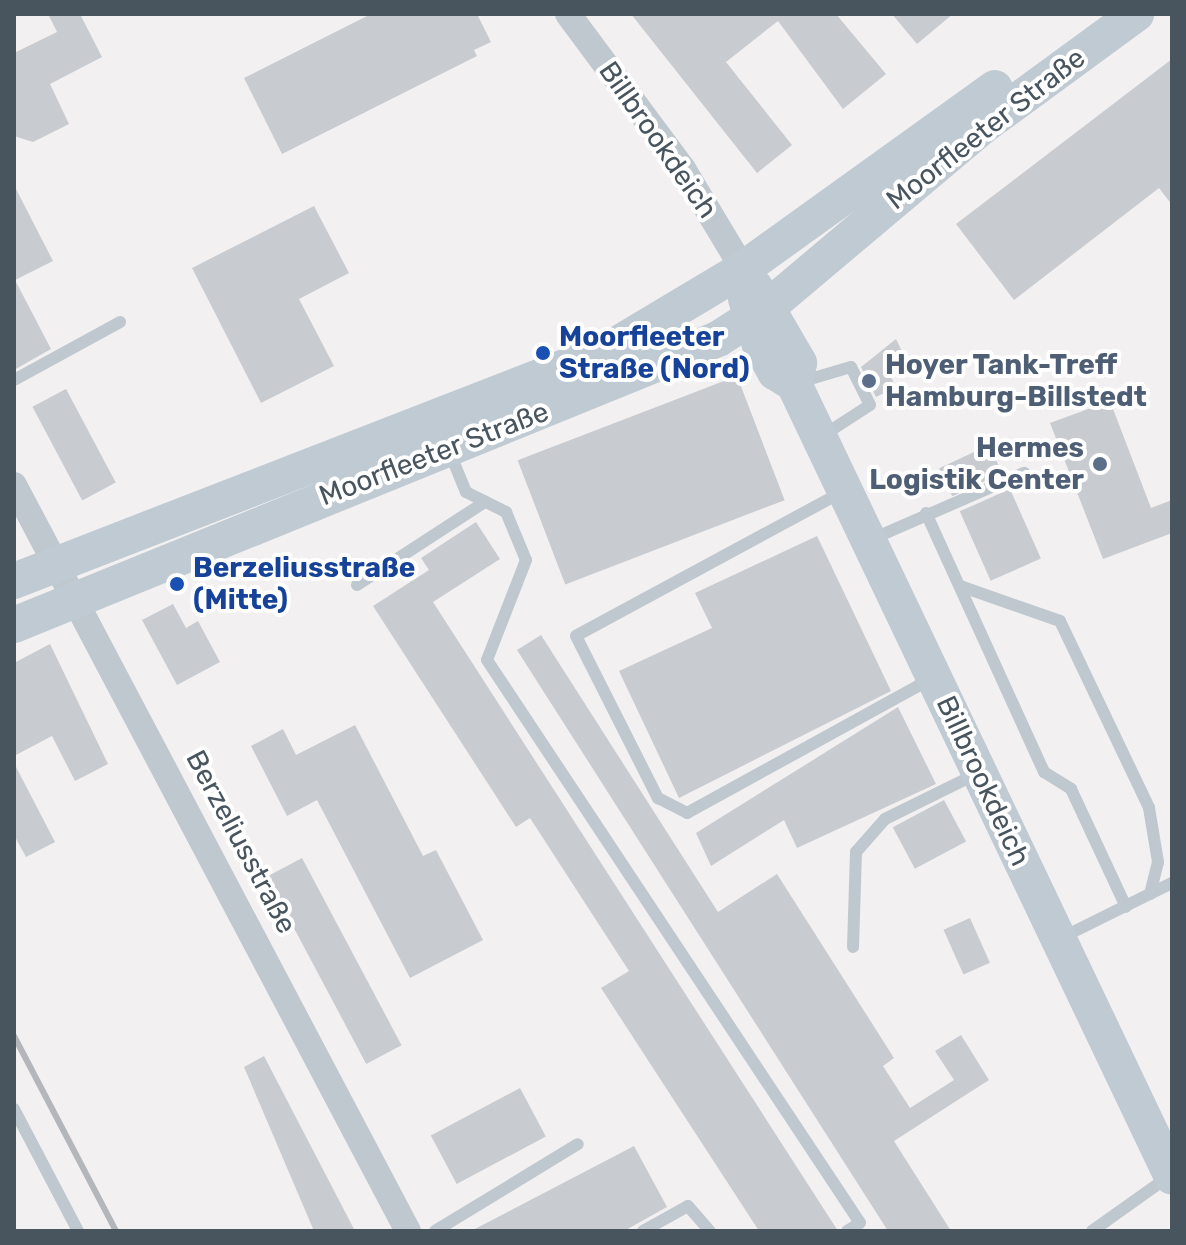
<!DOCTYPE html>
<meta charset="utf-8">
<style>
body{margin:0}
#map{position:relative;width:1186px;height:1245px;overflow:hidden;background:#f3f0f1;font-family:Rubik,sans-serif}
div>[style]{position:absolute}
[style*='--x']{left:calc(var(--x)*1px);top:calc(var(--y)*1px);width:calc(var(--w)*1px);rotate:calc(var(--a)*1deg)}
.building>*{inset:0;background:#c8cbd0;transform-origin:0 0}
.lane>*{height:12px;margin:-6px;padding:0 6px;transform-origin:6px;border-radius:6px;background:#bfc8cf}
.street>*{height:26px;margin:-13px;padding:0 13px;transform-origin:13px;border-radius:13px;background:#bfc8cf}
.secondary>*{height:36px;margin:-18px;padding:0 18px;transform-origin:18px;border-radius:18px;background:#bfcad3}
.rail>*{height:6px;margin:-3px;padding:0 3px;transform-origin:3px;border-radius:3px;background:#b3b6ba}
.dots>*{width:22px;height:22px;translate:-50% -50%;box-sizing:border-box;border:4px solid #fff;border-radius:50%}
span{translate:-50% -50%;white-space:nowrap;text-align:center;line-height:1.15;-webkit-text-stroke:8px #fff;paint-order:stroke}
.street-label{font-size:28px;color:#49555e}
.transit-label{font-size:28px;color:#164399;font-weight:700}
.left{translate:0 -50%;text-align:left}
.service-label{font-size:28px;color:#4e5e75;font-weight:700}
.right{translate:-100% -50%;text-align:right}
.frame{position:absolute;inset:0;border:16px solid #49555e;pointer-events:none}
</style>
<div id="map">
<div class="building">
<div style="clip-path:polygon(48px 14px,80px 14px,102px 57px,50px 84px,69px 124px,33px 142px,14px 136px,14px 53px,57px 32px)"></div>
<div style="clip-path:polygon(371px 14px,477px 14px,491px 42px,474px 50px,477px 56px,282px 154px,244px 78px)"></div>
<div style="clip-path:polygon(631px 14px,836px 14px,886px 74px,843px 109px,778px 21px,726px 62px,792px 145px,757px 173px)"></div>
<div style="clip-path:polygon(892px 14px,953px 14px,917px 44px)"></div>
<div style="clip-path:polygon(1172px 59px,1172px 205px,1159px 188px,1014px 300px,956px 224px)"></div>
<div style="clip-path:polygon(14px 185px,53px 261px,15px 280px,51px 349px,14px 370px)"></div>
<div style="clip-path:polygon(314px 206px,349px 273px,299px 299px,334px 366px,261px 403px,192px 268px)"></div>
<div style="clip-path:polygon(896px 339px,908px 364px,889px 373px,896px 387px,876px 397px,861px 367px)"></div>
<div style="left:737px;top:376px;width:133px;height:235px;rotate:69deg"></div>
<div style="left:66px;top:389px;width:106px;height:38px;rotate:62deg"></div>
<div style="clip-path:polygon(1110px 401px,1151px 508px,1172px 500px,1172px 533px,1103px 559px,1050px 423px)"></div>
<div style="left:989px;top:445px;width:31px;height:55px;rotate:65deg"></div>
<div style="left:1010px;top:489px;width:76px;height:55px;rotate:66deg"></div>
<div style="clip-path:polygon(476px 522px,500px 559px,433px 602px,838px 1231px,759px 1231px,601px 988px,629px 971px,530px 818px,516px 827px,373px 606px,429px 570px,421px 558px)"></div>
<div style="clip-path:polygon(817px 536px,891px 691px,679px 798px,619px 671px,712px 628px,695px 593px)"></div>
<div style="clip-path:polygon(173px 604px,186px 628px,198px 621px,220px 662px,177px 685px,142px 620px)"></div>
<div style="clip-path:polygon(541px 635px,718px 912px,777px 874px,894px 1058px,883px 1066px,910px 1108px,954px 1080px,935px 1051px,961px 1035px,989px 1080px,894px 1141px,951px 1231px,888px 1231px,517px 650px)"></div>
<div style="clip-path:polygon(50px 644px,108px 764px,75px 781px,52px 736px,14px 756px,14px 663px)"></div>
<div style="clip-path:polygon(898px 707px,936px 784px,797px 848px,784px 820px,711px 866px,696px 833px)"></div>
<div style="clip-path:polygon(355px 725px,423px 856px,436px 850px,483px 940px,410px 978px,317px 800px,287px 816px,251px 746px,283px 729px,296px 755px)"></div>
<div style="clip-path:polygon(14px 763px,55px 842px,26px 857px,14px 835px)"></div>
<div style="left:944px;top:800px;width:47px;height:58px;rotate:62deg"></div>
<div style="left:302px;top:858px;width:212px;height:40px;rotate:62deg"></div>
<div style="left:970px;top:918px;width:49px;height:29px;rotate:66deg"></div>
<div style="clip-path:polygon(264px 1056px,355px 1231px,314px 1231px,244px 1067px)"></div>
<div style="left:520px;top:1088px;width:55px;height:101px;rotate:62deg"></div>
<div style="clip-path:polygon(634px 1146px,667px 1207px,624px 1231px,471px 1231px)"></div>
</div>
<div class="lane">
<div style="--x:14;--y:380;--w:121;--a:-28.7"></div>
<div style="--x:800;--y:382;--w:53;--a:-16.4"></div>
<div style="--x:851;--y:367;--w:42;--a:63.4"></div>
<div style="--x:870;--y:405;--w:57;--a:147.1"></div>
<div style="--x:450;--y:453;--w:42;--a:67.7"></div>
<div style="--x:466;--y:492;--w:45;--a:26.6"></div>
<div style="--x:506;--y:512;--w:52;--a:67.4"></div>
<div style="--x:526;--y:560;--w:107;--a:111.3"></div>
<div style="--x:487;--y:660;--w:675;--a:56.47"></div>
<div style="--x:860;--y:1223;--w:15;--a:148"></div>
<div style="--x:842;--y:492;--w:302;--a:151.6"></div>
<div style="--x:576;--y:636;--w:182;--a:63.2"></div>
<div style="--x:658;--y:798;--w:33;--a:27"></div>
<div style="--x:687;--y:813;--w:281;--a:-28.8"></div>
<div style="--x:926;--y:513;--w:285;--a:65.5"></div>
<div style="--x:1044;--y:772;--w:32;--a:32"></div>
<div style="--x:1071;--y:789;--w:130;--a:65"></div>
<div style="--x:872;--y:539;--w:166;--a:-23.5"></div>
<div style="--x:357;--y:585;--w:153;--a:-33"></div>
<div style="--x:960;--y:586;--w:106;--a:19.3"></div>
<div style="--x:1060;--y:621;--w:207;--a:64.5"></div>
<div style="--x:1149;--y:808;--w:55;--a:80.5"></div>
<div style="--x:1158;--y:862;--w:33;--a:104"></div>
<div style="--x:1061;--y:938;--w:124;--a:-26.4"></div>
<div style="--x:853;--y:947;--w:95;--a:-88.2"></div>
<div style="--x:856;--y:852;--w:44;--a:-48.7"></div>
<div style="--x:885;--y:819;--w:102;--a:-26.3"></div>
<div style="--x:14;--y:1109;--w:138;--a:62.3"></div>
<div style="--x:435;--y:1231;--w:167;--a:-31.3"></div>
<div style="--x:643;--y:1231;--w:51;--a:-29.1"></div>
<div style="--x:688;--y:1206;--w:33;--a:49"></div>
<div style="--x:1092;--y:1231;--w:93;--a:-35.4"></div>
</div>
<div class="street">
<div style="--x:568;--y:14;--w:193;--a:53.4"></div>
<div style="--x:683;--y:169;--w:117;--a:59"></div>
<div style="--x:14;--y:485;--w:844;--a:62.16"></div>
</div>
<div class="secondary">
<div style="--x:755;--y:287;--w:88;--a:59.9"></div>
<div style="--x:799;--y:363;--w:22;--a:103"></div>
<div style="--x:746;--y:299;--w:48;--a:73.1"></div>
<div style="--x:760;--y:345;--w:31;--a:61"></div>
<div style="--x:775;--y:372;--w:22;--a:32"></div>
<div style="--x:794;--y:384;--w:878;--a:64.51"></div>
<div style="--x:14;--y:581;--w:635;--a:-21.23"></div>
<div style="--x:606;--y:351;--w:160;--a:-30.9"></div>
<div style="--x:743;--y:269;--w:310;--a:-35.7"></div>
<div style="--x:14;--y:625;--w:760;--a:-22.11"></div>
<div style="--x:718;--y:339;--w:59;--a:-32.6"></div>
<div style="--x:768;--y:307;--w:281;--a:-40.1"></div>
<div style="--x:983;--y:126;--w:190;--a:-36.2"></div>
</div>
<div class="rail">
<div style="--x:14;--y:1036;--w:220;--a:62.4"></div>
</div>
<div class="dots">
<div style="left:543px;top:353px;background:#1a4fb4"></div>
<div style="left:869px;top:381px;background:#5c6f8a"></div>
<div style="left:1100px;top:464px;background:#5c6f8a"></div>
<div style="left:177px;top:584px;background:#1a4fb4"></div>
</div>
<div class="street-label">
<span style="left:986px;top:129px;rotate:-38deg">Moorfleeter Straße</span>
<span style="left:658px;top:140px;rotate:55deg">Billbrookdeich</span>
<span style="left:434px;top:454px;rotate:-21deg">Moorfleeter Straße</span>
<span style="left:983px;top:781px;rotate:65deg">Billbrookdeich</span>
<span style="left:241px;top:842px;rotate:62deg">Berzeliusstraße</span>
</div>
<div class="transit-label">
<span class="left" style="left:559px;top:353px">Moorfleeter<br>Straße (Nord)</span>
<span class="left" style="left:193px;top:584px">Berzeliusstraße<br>(Mitte)</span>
</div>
<div class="service-label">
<span class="left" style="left:885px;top:381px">Hoyer Tank-Treff<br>Hamburg-Billstedt</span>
<span class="right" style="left:1084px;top:464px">Hermes<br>Logistik Center</span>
</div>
<div class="frame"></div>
</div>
